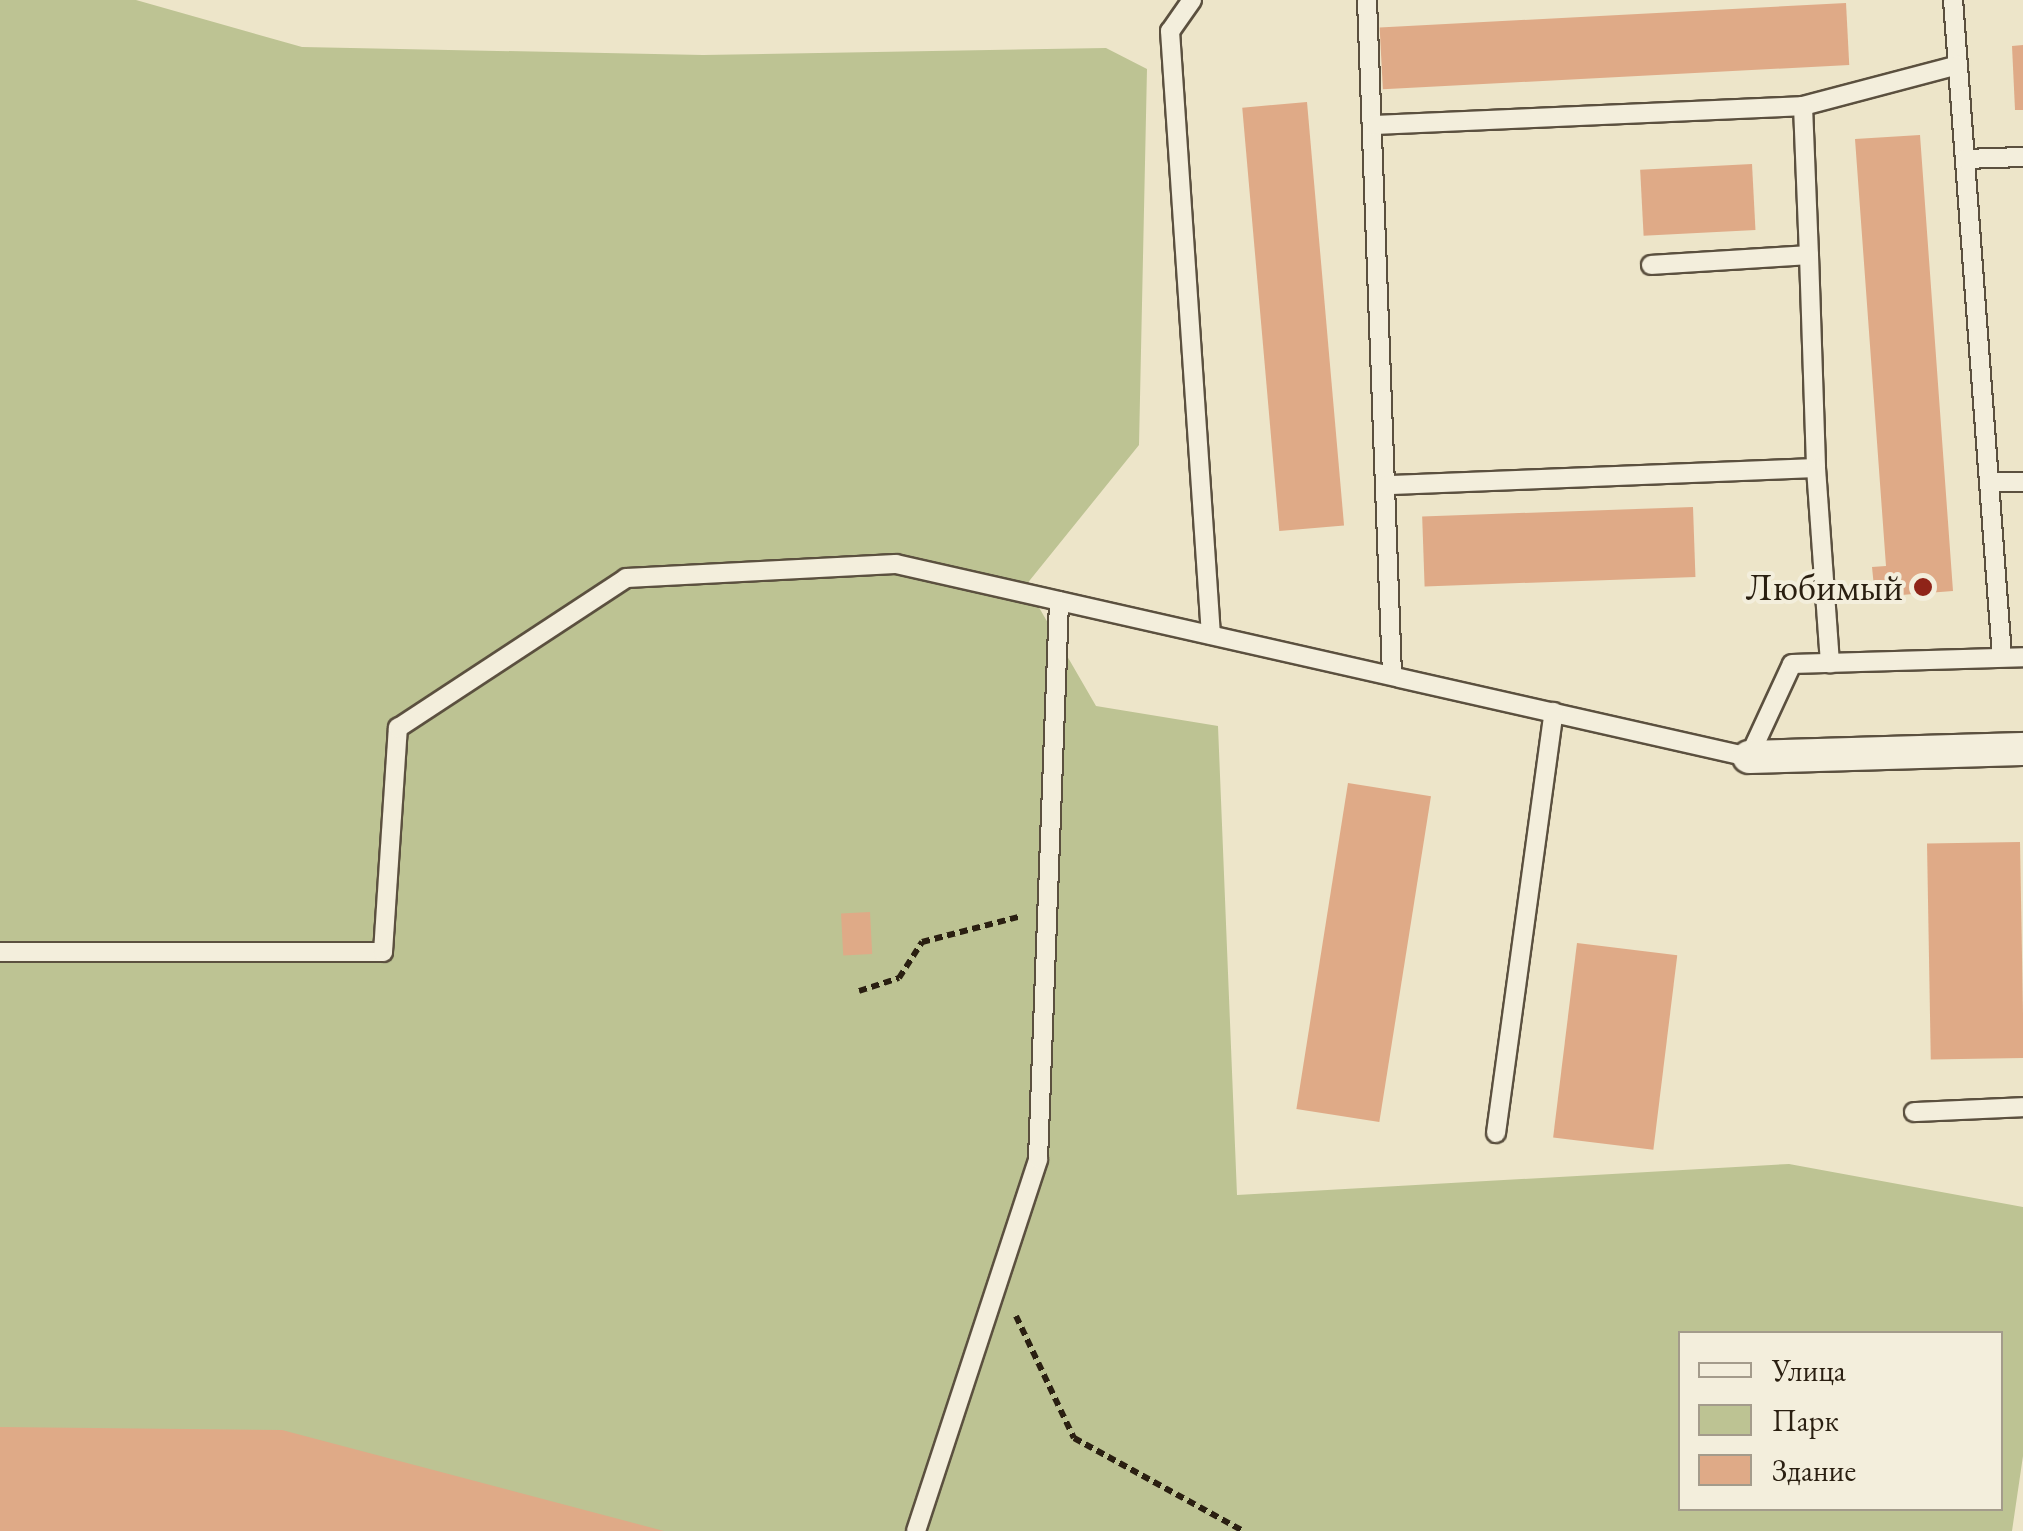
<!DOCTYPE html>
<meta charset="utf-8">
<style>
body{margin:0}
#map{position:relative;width:2023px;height:1531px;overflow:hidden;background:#ede5c9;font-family:"EB Garamond",serif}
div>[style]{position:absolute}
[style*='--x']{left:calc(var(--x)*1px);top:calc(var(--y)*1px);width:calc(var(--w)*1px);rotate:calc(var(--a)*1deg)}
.green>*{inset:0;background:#bdc393}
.building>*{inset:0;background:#dfaa87;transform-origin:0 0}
.path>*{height:6px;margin-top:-3px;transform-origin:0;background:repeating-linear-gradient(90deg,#2a1f11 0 8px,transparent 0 13px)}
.roads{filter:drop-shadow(2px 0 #5b503f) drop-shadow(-2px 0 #5b503f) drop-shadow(0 2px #5b503f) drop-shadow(0 -2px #5b503f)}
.service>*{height:18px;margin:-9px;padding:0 9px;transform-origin:9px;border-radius:9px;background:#f3eedc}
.minor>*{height:32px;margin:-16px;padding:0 16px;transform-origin:16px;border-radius:16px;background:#f3eedc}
.dots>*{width:28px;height:28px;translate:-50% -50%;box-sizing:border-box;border:5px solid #f3eedc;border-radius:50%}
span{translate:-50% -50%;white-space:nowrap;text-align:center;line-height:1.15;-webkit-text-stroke:8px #f3eedc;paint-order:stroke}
.poi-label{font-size:38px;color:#2a1f11}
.right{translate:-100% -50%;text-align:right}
.legend{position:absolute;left:1678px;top:1331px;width:325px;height:180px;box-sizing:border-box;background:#f3eedc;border:2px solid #a39b8b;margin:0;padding:12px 18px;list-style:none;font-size:30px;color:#2a1f11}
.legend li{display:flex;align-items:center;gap:20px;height:50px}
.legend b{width:50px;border:2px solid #a39b8b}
</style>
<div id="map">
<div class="green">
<div style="clip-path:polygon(evenodd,0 0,136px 0,302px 47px,703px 55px,1106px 48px,1147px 69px,1139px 445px,1026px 585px,1096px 706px,1218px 726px,1237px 1195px,1789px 1164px,2023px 1207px,2023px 1456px,2012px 1531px,0 1531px,0 0,1680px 1334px,2000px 1334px,2000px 1508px,1680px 1508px,1680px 1334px)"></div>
</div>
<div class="building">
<div style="left:1846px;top:3px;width:62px;height:467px;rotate:87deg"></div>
<div style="clip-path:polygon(2023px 45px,2023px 110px,2015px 110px,2012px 46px)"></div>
<div style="left:1307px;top:102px;width:425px;height:65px;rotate:85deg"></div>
<div style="clip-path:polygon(1920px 135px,1953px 591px,1875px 597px,1872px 567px,1886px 566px,1855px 139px)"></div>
<div style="left:1752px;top:164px;width:66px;height:112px;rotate:87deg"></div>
<div style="left:1693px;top:507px;width:70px;height:271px;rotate:88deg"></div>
<div style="left:1348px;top:783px;width:84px;height:330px;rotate:9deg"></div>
<div style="left:2020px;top:842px;width:216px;height:93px;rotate:89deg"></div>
<div style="left:870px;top:912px;width:42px;height:29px;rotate:87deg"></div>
<div style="left:1577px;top:943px;width:101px;height:196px;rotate:7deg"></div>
<div style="clip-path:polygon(0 1427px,282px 1430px,664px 1531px,0 1531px)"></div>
</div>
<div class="path">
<div style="--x:859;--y:991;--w:42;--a:-18"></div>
<div style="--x:899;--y:978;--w:43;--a:-57.4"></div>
<div style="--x:922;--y:942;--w:103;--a:-14.6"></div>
<div style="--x:1016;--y:1316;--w:135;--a:64.6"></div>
<div style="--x:1074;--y:1438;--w:193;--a:28.8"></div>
</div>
<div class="roads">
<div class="service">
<div style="--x:1192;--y:0;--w:38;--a:125"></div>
<div style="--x:1170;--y:31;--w:605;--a:86.12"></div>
<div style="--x:1367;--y:0;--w:675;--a:87.88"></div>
<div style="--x:1953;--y:0;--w:659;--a:85.73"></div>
<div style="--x:1803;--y:106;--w:160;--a:-14.8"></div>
<div style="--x:1372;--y:125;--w:431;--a:-2.5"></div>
<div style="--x:1803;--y:106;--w:149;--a:87.7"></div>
<div style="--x:1809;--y:255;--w:213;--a:88.1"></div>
<div style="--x:1816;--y:468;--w:431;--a:177.7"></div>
<div style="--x:1965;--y:159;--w:58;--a:-2"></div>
<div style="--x:1651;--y:265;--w:158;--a:-3.6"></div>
<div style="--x:1816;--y:468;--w:196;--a:85.9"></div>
<div style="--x:1989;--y:482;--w:34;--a:0"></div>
<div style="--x:0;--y:952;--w:383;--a:0"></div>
<div style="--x:383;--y:952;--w:225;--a:-86.2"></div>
<div style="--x:398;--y:728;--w:273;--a:-33.3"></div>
<div style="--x:626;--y:578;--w:270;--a:-3"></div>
<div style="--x:896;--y:564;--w:875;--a:12.75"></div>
<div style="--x:1749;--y:757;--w:102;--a:-65.2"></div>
<div style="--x:1792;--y:664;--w:231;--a:-1.7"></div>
<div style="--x:1914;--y:1112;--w:109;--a:-2.6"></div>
<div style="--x:1496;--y:1133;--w:425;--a:-82.2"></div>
<div style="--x:916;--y:1531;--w:391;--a:-71.8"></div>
<div style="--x:1038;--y:1159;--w:558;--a:-87.84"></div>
</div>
<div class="minor">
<div style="--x:1749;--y:757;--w:274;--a:-1.7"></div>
</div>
</div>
<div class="dots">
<div style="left:1923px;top:587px;background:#8f2418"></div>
</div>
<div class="poi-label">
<span class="right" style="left:1903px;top:587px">Любимый</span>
</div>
<ul class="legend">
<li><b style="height:12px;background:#f3eedc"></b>Улица</li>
<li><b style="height:28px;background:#bdc393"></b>Парк</li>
<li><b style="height:28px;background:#dfaa87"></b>Здание</li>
</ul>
</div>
